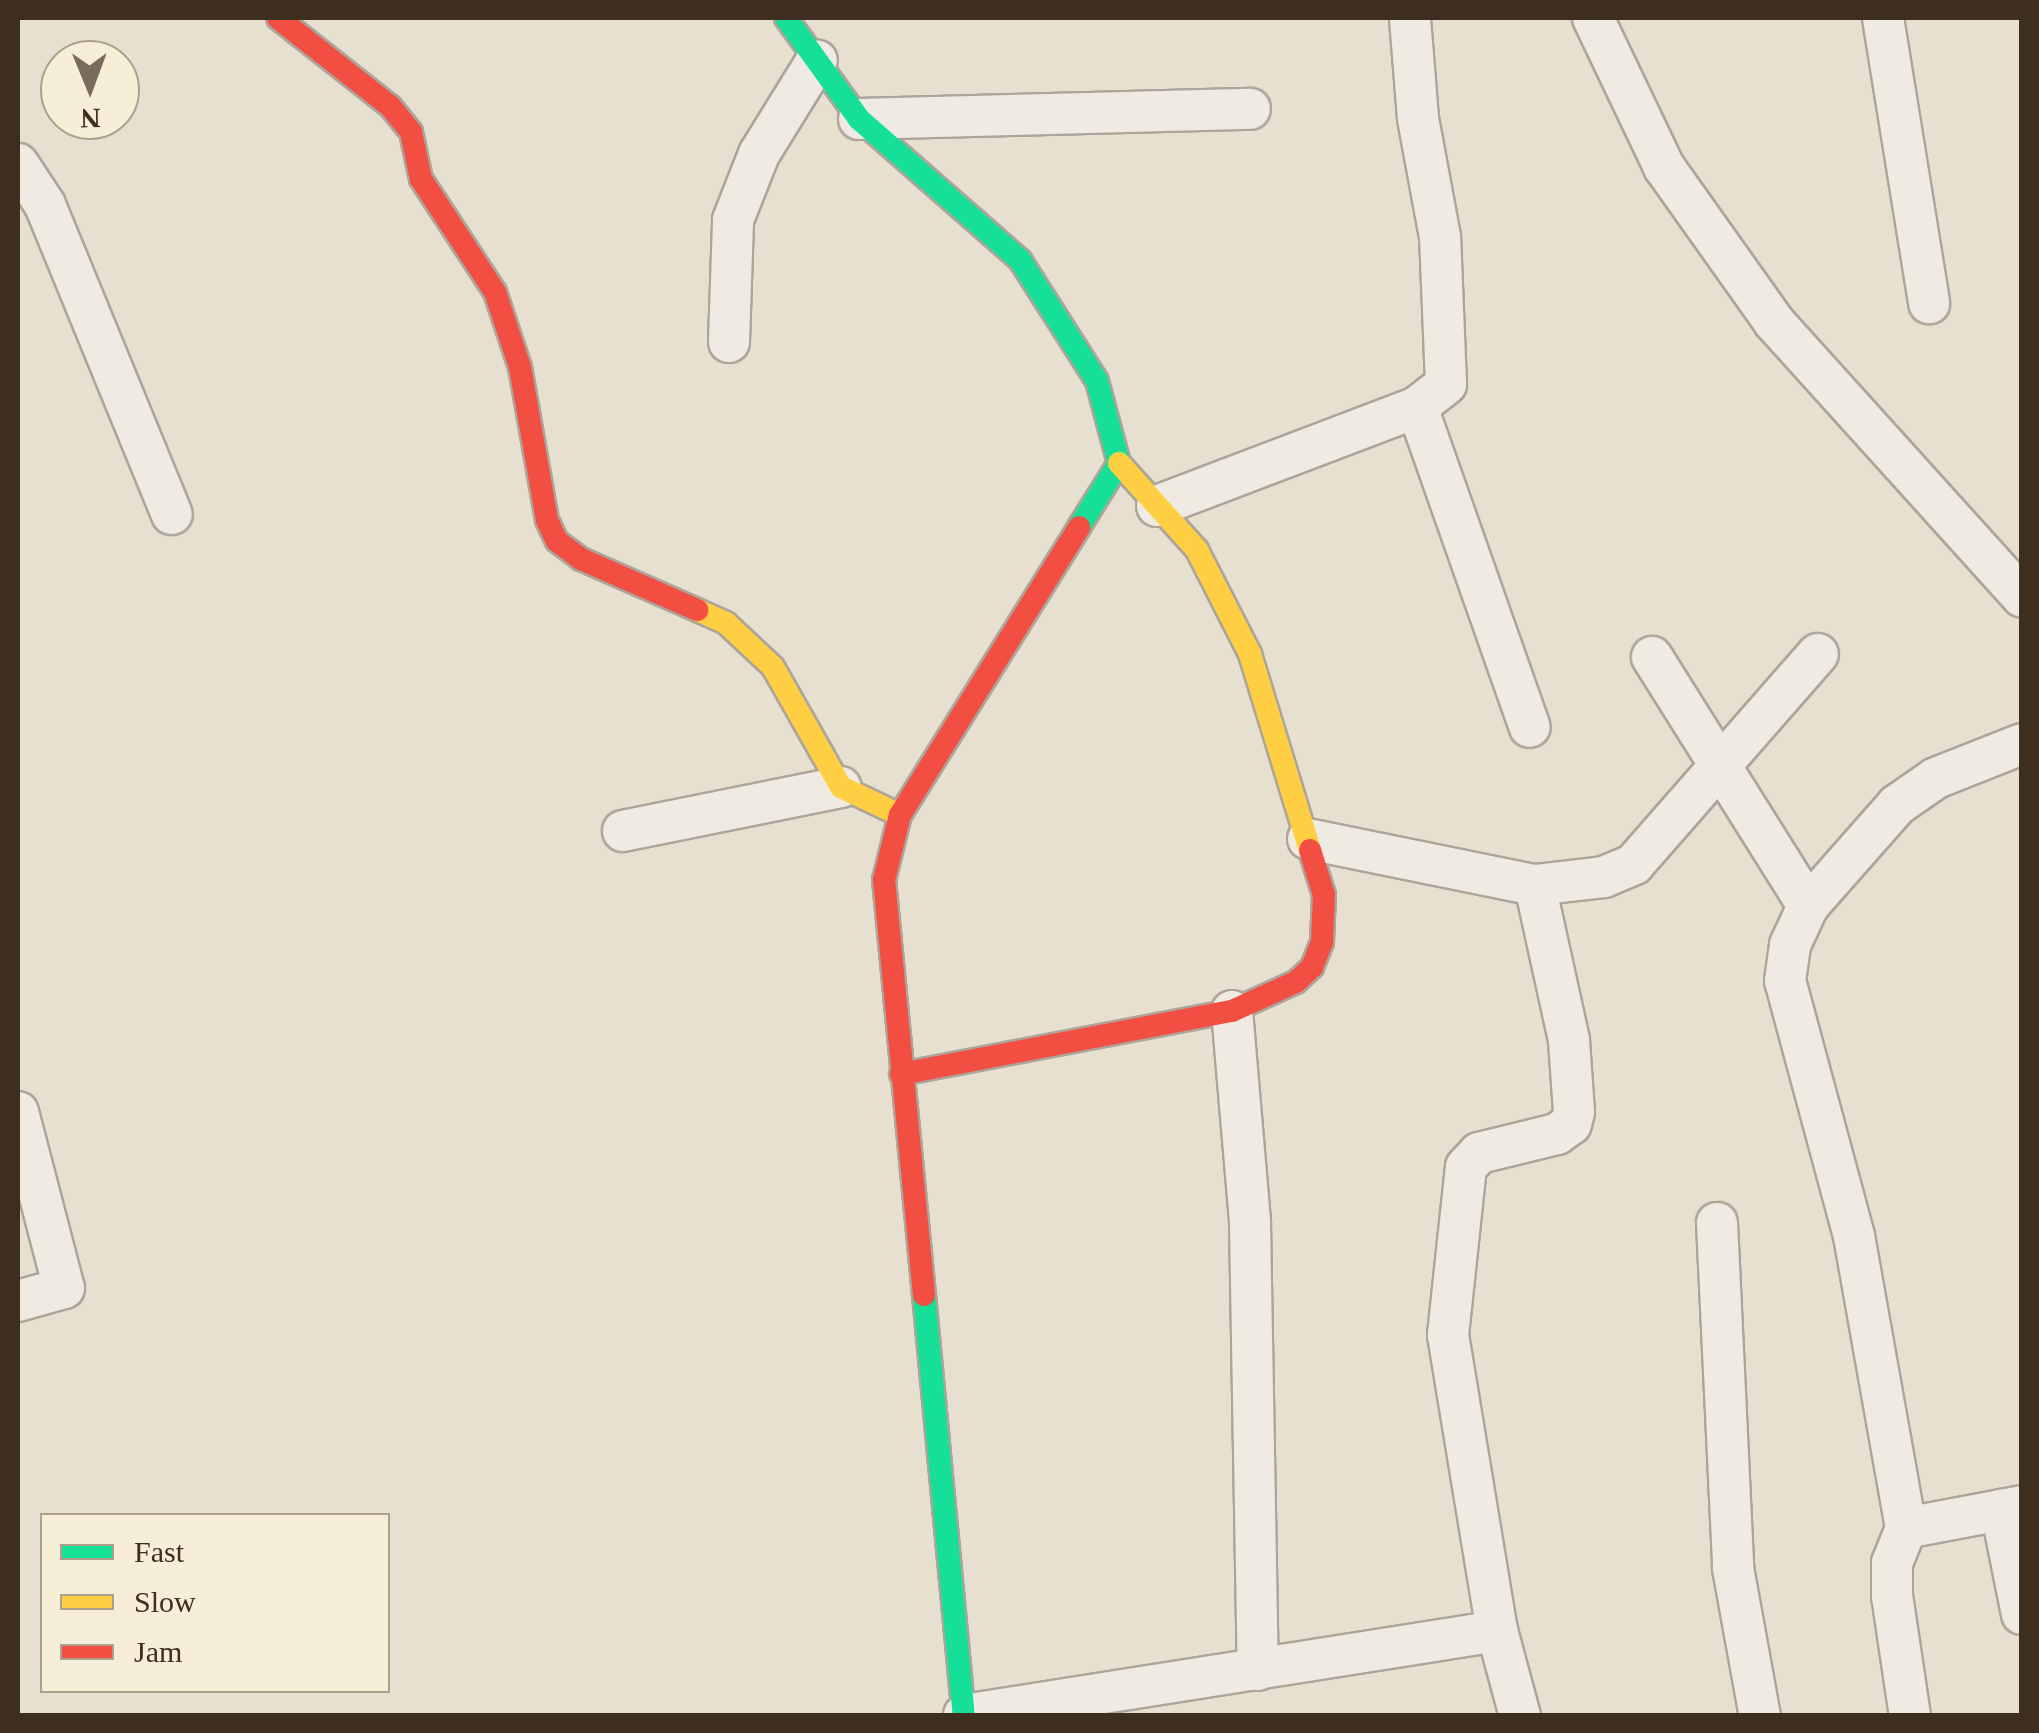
<!DOCTYPE html>
<style>
body{margin:0}
#map{position:relative;width:2039px;height:1733px;overflow:hidden;background:#e7e0d1;font-family:"Times New Roman",serif}
div>[style]{position:absolute}
[style*='--x']{left:calc(var(--x)*1px);top:calc(var(--y)*1px);width:calc(var(--w)*1px);rotate:calc(var(--a)*1deg)}
.roads{filter:drop-shadow(2px 0 #ada599) drop-shadow(-2px 0 #ada599) drop-shadow(0 2px #ada599) drop-shadow(0 -2px #ada599)}
.street>*{height:40px;margin:-20px;padding:0 20px;transform-origin:20px;border-radius:20px;background:#efebe3}
.fast>*{height:22px;margin:-11px;padding:0 11px;transform-origin:11px;border-radius:11px;background:#16e098}
.slow>*{height:22px;margin:-11px;padding:0 11px;transform-origin:11px;border-radius:11px;background:#ffcf43}
.jam>*{height:22px;margin:-11px;padding:0 11px;transform-origin:11px;border-radius:11px;background:#f24e42}
span{translate:-50% -50%;white-space:nowrap;text-align:center;line-height:1.15;-webkit-text-stroke:10px #f7eed8;paint-order:stroke}
.frame{position:absolute;inset:0;border:20px solid #3d2e20;pointer-events:none}
.legend{position:absolute;left:40px;top:1513px;width:350px;height:180px;box-sizing:border-box;background:#f7eed8;border:2px solid #ada18e;margin:0;padding:12px 18px;list-style:none;font-size:30px;color:#3d2e20}
.legend li{display:flex;align-items:center;gap:20px;height:50px}
.legend b{width:50px;border:2px solid #ada18e}
.north{position:absolute;left:40px;top:40px;width:100px;height:100px;box-sizing:border-box;background:#f7eed8;border:2px solid #ada18e;border-radius:50%;rotate:179deg;font-size:28px;font-weight:700;line-height:40px;text-align:center;color:#3d2e20}
.north::after{content:'';display:block;margin:auto;width:35px;height:45px;background:#786c5e;clip-path:polygon(50% 0,100% 100%,50% 72%,0 100%)}
</style>
<div id="map">
<div class="roads">
<div class="street">
<div style="--x:1593;--y:18;--w:165;--a:64.5"></div>
<div style="--x:1664;--y:167;--w:190;--a:54.6"></div>
<div style="--x:1774;--y:322;--w:370;--a:47.9"></div>
<div style="--x:1883;--y:18;--w:289;--a:80.8"></div>
<div style="--x:859;--y:119;--w:391;--a:-1.5"></div>
<div style="--x:18;--y:164;--w:49;--a:56.6"></div>
<div style="--x:45;--y:205;--w:334;--a:67.7"></div>
<div style="--x:729;--y:342;--w:122;--a:-88.1"></div>
<div style="--x:733;--y:220;--w:71;--a:-68.5"></div>
<div style="--x:759;--y:154;--w:110;--a:-58.3"></div>
<div style="--x:1417;--y:407;--w:339;--a:70.6"></div>
<div style="--x:1157;--y:506;--w:278;--a:-20.8"></div>
<div style="--x:1417;--y:407;--w:37;--a:-38"></div>
<div style="--x:1446;--y:384;--w:147;--a:-92.3"></div>
<div style="--x:1440;--y:237;--w:121;--a:-100.5"></div>
<div style="--x:1418;--y:118;--w:100;--a:-94.6"></div>
<div style="--x:1652;--y:657;--w:294;--a:57.9"></div>
<div style="--x:623;--y:831;--w:222;--a:-11.4"></div>
<div style="--x:1308;--y:839;--w:232;--a:11.5"></div>
<div style="--x:1535;--y:885;--w:69;--a:-6.6"></div>
<div style="--x:1604;--y:877;--w:33;--a:-23"></div>
<div style="--x:1634;--y:864;--w:279;--a:-48.8"></div>
<div style="--x:1232;--y:1011;--w:213;--a:85.1"></div>
<div style="--x:1250;--y:1223;--w:447;--a:89"></div>
<div style="--x:18;--y:1112;--w:182;--a:75.4"></div>
<div style="--x:64;--y:1288;--w:48;--a:164.2"></div>
<div style="--x:1717;--y:1223;--w:345;--a:87.3"></div>
<div style="--x:1733;--y:1568;--w:150;--a:79.7"></div>
<div style="--x:2001;--y:1510;--w:106;--a:78.6"></div>
<div style="--x:1906;--y:1528;--w:297;--a:-100.1"></div>
<div style="--x:1854;--y:1236;--w:264;--a:-105.1"></div>
<div style="--x:1785;--y:981;--w:36;--a:-82"></div>
<div style="--x:1790;--y:945;--w:43;--a:-65.2"></div>
<div style="--x:1808;--y:906;--w:135;--a:-48.6"></div>
<div style="--x:1897;--y:805;--w:47;--a:-34.7"></div>
<div style="--x:1936;--y:778;--w:92;--a:-21.6"></div>
<div style="--x:964;--y:1715;--w:540;--a:-8.96"></div>
<div style="--x:1520;--y:1716;--w:88;--a:-105.1"></div>
<div style="--x:1497;--y:1631;--w:300;--a:-99.4"></div>
<div style="--x:1448;--y:1335;--w:169;--a:-83.9"></div>
<div style="--x:1466;--y:1167;--w:19;--a:-47"></div>
<div style="--x:1479;--y:1153;--w:80;--a:-13.7"></div>
<div style="--x:1557;--y:1134;--w:17;--a:-36"></div>
<div style="--x:1571;--y:1124;--w:12;--a:-76"></div>
<div style="--x:1574;--y:1112;--w:72;--a:-94"></div>
<div style="--x:1569;--y:1040;--w:159;--a:-102.4"></div>
<div style="--x:1910;--y:1716;--w:121;--a:-98.5"></div>
<div style="--x:1892;--y:1596;--w:33;--a:-90"></div>
<div style="--x:1892;--y:1563;--w:38;--a:-68"></div>
<div style="--x:1906;--y:1528;--w:118;--a:-10.7"></div>
</div>
<div class="fast">
<div style="--x:786;--y:18;--w:125;--a:54.1"></div>
<div style="--x:859;--y:119;--w:214;--a:41.2"></div>
<div style="--x:1020;--y:260;--w:143;--a:57.5"></div>
<div style="--x:1097;--y:381;--w:85;--a:75"></div>
<div style="--x:1119;--y:463;--w:75;--a:122"></div>
<div style="--x:924;--y:1295;--w:423;--a:84.6"></div>
</div>
<div class="slow">
<div style="--x:1119;--y:463;--w:117;--a:48.1"></div>
<div style="--x:1197;--y:550;--w:117;--a:63"></div>
<div style="--x:1250;--y:654;--w:205;--a:73"></div>
<div style="--x:697;--y:610;--w:32;--a:24"></div>
<div style="--x:726;--y:623;--w:64;--a:43.1"></div>
<div style="--x:773;--y:667;--w:138;--a:60.5"></div>
<div style="--x:841;--y:787;--w:65;--a:25.4"></div>
</div>
<div class="jam">
<div style="--x:278;--y:18;--w:142;--a:38.2"></div>
<div style="--x:390;--y:106;--w:33;--a:51"></div>
<div style="--x:411;--y:132;--w:48;--a:78"></div>
<div style="--x:421;--y:179;--w:135;--a:56.8"></div>
<div style="--x:495;--y:292;--w:79;--a:71.6"></div>
<div style="--x:520;--y:367;--w:155;--a:80"></div>
<div style="--x:547;--y:520;--w:23;--a:65"></div>
<div style="--x:557;--y:541;--w:30;--a:37"></div>
<div style="--x:581;--y:559;--w:127;--a:23.7"></div>
<div style="--x:901;--y:1074;--w:337;--a:-10.8"></div>
<div style="--x:1232;--y:1011;--w:70;--a:-24.4"></div>
<div style="--x:1296;--y:982;--w:22;--a:-43"></div>
<div style="--x:1312;--y:967;--w:27;--a:-68"></div>
<div style="--x:1322;--y:942;--w:47;--a:-87.6"></div>
<div style="--x:1324;--y:895;--w:47;--a:-107.3"></div>
<div style="--x:924;--y:1295;--w:417;--a:-95.5"></div>
<div style="--x:884;--y:880;--w:67;--a:-76.2"></div>
<div style="--x:900;--y:815;--w:339;--a:-58.1"></div>
</div>
</div>
<div class="frame"></div>
<ul class="legend">
<li><b style="height:12px;background:#16e098"></b>Fast</li>
<li><b style="height:12px;background:#ffcf43"></b>Slow</li>
<li><b style="height:12px;background:#f24e42"></b>Jam</li>
</ul>
<div class="north">N</div>
</div>
